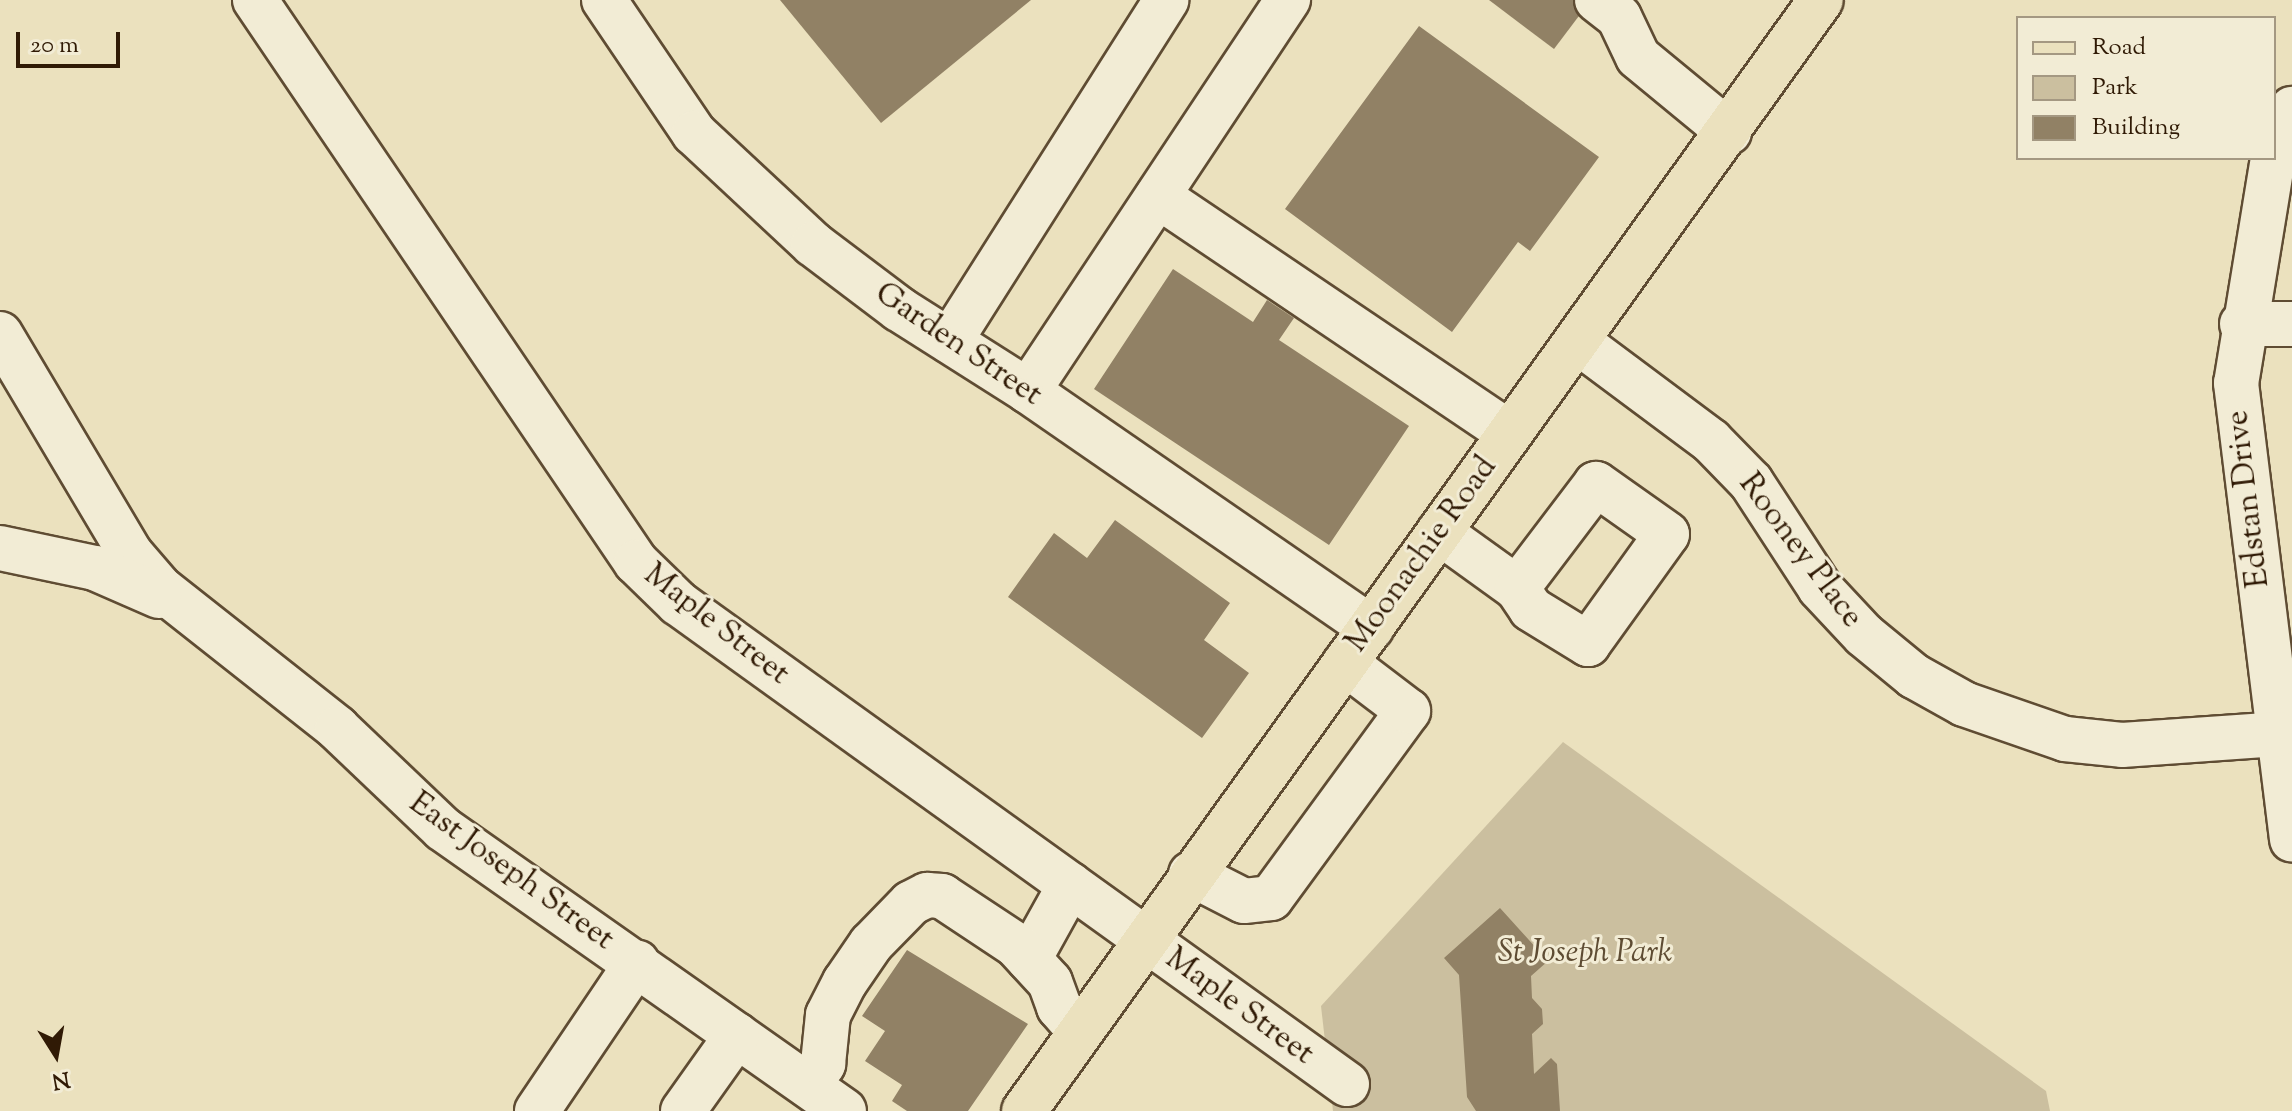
<!DOCTYPE html>
<style>
body{margin:0}
#map{position:relative;width:2292px;height:1111px;overflow:hidden;background:#ebe1be;font-family:"Sorts Mill Goudy",serif}
div>[style]{position:absolute}
[style*='--x']{left:calc(var(--x)*1px);top:calc(var(--y)*1px);width:calc(var(--w)*1px);rotate:calc(var(--a)*1deg)}
.green>*{inset:0;background:#cbbf9f}
.building>*{inset:0;background:#918165}
.roads{filter:drop-shadow(2px 0 #5f4c33) drop-shadow(-2px 0 #5f4c33) drop-shadow(0 2px #5f4c33) drop-shadow(0 -2px #5f4c33)}
.minor>*{height:44px;margin:-22px;padding:0 22px;transform-origin:22px;border-radius:22px;background:#f2ecd5}
.major>*{height:44px;margin:-22px;padding:0 22px;transform-origin:22px;border-radius:22px;background:#ebe1be}
span{translate:-50% -50%;white-space:nowrap;text-align:center;line-height:1.15;-webkit-text-stroke:6px #f2ecd5;paint-order:stroke}
.street-label{font-size:32px;color:#301a05}
.park-label{font-size:32px;color:#5e4c33;font-style:italic}
.legend{position:absolute;left:2016px;top:16px;width:260px;height:144px;box-sizing:border-box;background:#f2ecd5;border:2px solid #a49882;margin:0;padding:10px 14px;list-style:none;font-size:24px;color:#301a05}
.legend li{display:flex;align-items:center;gap:16px;height:40px}
.legend b{width:40px;border:2px solid #a49882}
.north{position:absolute;left:16px;top:1015px;width:80px;height:80px;-webkit-text-stroke:6px #f2ecd5;paint-order:stroke;rotate:169deg;font-size:22px;font-weight:700;line-height:32px;text-align:center;color:#301a05}
.north::after{content:'';display:block;margin:auto;width:28px;height:36px;background:#301a05;clip-path:polygon(50% 0,100% 100%,50% 72%,0 100%)}
.scale{position:absolute;left:16px;top:32px;width:104px;height:36px;box-sizing:border-box;border:4px solid #301a05;border-top:0;padding-left:10px;font-size:24px;line-height:28px;white-space:nowrap;color:#301a05;-webkit-text-stroke:6px #f2ecd5;paint-order:stroke}
</style>
<div id="map">
<div class="green">
<div style="clip-path:polygon(1563px 742px,2046px 1091px,2050px 1111px,1333px 1111px,1321px 1006px)"></div>
</div>
<div class="building">
<div style="clip-path:polygon(780px 0,1031px 0,881px 123px)"></div>
<div style="clip-path:polygon(1489px 0,1591px 0,1554px 49px)"></div>
<div style="clip-path:polygon(1419px 26px,1599px 157px,1530px 251px,1518px 242px,1452px 332px,1285px 209px)"></div>
<div style="clip-path:polygon(1173px 269px,1253px 322px,1267px 300px,1294px 318px,1279px 340px,1409px 426px,1329px 545px,1094px 389px)"></div>
<div style="clip-path:polygon(1115px 520px,1230px 603px,1204px 640px,1249px 673px,1202px 738px,1008px 597px,1054px 533px,1087px 558px)"></div>
<div style="clip-path:polygon(1500px 908px,1548px 961px,1531px 976px,1532px 998px,1542px 1009px,1543px 1024px,1532px 1034px,1534px 1074px,1551px 1058px,1557px 1064px,1560px 1111px,1476px 1111px,1467px 1097px,1459px 975px,1444px 958px)"></div>
<div style="clip-path:polygon(907px 950px,1028px 1024px,968px 1111px,907px 1111px,892px 1101px,902px 1085px,865px 1061px,885px 1031px,862px 1016px)"></div>
</div>
<div class="roads">
<div class="minor">
<div style="--x:255;--y:0;--w:679;--a:55.87"></div>
<div style="--x:636;--y:562;--w:59;--a:44.3"></div>
<div style="--x:678;--y:603;--w:824;--a:35.72"></div>
<div style="--x:604;--y:0;--w:161;--a:55.9"></div>
<div style="--x:694;--y:133;--w:163;--a:43"></div>
<div style="--x:813;--y:244;--w:108;--a:37.1"></div>
<div style="--x:899;--y:309;--w:153;--a:32.4"></div>
<div style="--x:1028;--y:391;--w:417;--a:34.6"></div>
<div style="--x:1597;--y:0;--w:28;--a:38"></div>
<div style="--x:1619;--y:17;--w:44;--a:64.6"></div>
<div style="--x:1638;--y:57;--w:118;--a:39.5"></div>
<div style="--x:2274;--y:151;--w:46;--a:-66.8"></div>
<div style="--x:2273;--y:158;--w:228;--a:99.3"></div>
<div style="--x:2236;--y:383;--w:460;--a:83"></div>
<div style="--x:1158;--y:196;--w:424;--a:34"></div>
<div style="--x:2242;--y:324;--w:50;--a:0"></div>
<div style="--x:0;--y:334;--w:255;--a:59.3"></div>
<div style="--x:130;--y:553;--w:46;--a:49.4"></div>
<div style="--x:160;--y:588;--w:226;--a:38.3"></div>
<div style="--x:337;--y:728;--w:146;--a:43.6"></div>
<div style="--x:443;--y:829;--w:490;--a:35.1"></div>
<div style="--x:950;--y:341;--w:404;--a:-57.6"></div>
<div style="--x:1577;--y:341;--w:167;--a:36.7"></div>
<div style="--x:1711;--y:441;--w:57;--a:45.7"></div>
<div style="--x:1751;--y:482;--w:126;--a:56.9"></div>
<div style="--x:1820;--y:588;--w:64;--a:46.9"></div>
<div style="--x:1864;--y:635;--w:65;--a:39.4"></div>
<div style="--x:1914;--y:676;--w:57;--a:29.2"></div>
<div style="--x:1964;--y:704;--w:107;--a:19.1"></div>
<div style="--x:2065;--y:739;--w:57;--a:6"></div>
<div style="--x:2122;--y:745;--w:156;--a:-4"></div>
<div style="--x:1028;--y:391;--w:470;--a:-56.4"></div>
<div style="--x:1439;--y:532;--w:96;--a:35.7"></div>
<div style="--x:1517;--y:588;--w:25;--a:56"></div>
<div style="--x:1531;--y:609;--w:67;--a:31.6"></div>
<div style="--x:1588;--y:644;--w:135;--a:-54.3"></div>
<div style="--x:1667;--y:534;--w:87;--a:-144.8"></div>
<div style="--x:1596;--y:484;--w:131;--a:127.2"></div>
<div style="--x:0;--y:548;--w:97;--a:11.9"></div>
<div style="--x:95;--y:568;--w:70;--a:23.6"></div>
<div style="--x:1191;--y:874;--w:59;--a:27"></div>
<div style="--x:1244;--y:901;--w:27;--a:-6"></div>
<div style="--x:1271;--y:898;--w:232;--a:-53.8"></div>
<div style="--x:1408;--y:711;--w:79;--a:-142.7"></div>
<div style="--x:1029;--y:959;--w:85;--a:-61"></div>
<div style="--x:808;--y:1085;--w:26;--a:-54"></div>
<div style="--x:823;--y:1064;--w:49;--a:-84.2"></div>
<div style="--x:828;--y:1015;--w:37;--a:-63"></div>
<div style="--x:845;--y:982;--w:46;--a:-55.6"></div>
<div style="--x:871;--y:944;--w:57;--a:-45.7"></div>
<div style="--x:911;--y:903;--w:18;--a:-27"></div>
<div style="--x:927;--y:895;--w:15;--a:4"></div>
<div style="--x:942;--y:896;--w:89;--a:33.5"></div>
<div style="--x:1016;--y:945;--w:50;--a:47.4"></div>
<div style="--x:1050;--y:982;--w:27;--a:70"></div>
<div style="--x:1059;--y:1007;--w:32;--a:49"></div>
<div style="--x:537;--y:1111;--w:179;--a:-56"></div>
<div style="--x:683;--y:1111;--w:93;--a:-54.6"></div>
</div>
<div class="major">
<div style="--x:1024;--y:1111;--w:1367;--a:-54.35"></div>
</div>
</div>
<div class="street-label">
<span style="left:958px;top:345px;rotate:34deg">Garden Street</span>
<span style="left:2249px;top:499px;rotate:-97deg">Edstan Drive</span>
<span style="left:1800px;top:551px;rotate:53deg">Rooney Place</span>
<span style="left:1422px;top:555px;rotate:-54deg">Moonachie Road</span>
<span style="left:716px;top:625px;rotate:38deg">Maple Street</span>
<span style="left:511px;top:872px;rotate:36deg">East Joseph Street</span>
<span style="left:1239px;top:1007px;rotate:36deg">Maple Street</span>
</div>
<div class="park-label">
<span style="left:1585px;top:953px">St Joseph Park</span>
</div>
<ul class="legend">
<li><b style="height:10px;background:#ebe1be"></b>Road</li>
<li><b style="height:22px;background:#cbbf9f"></b>Park</li>
<li><b style="height:22px;background:#918165"></b>Building</li>
</ul>
<div class="north">N</div>
<div class="scale">20 m</div>
</div>
